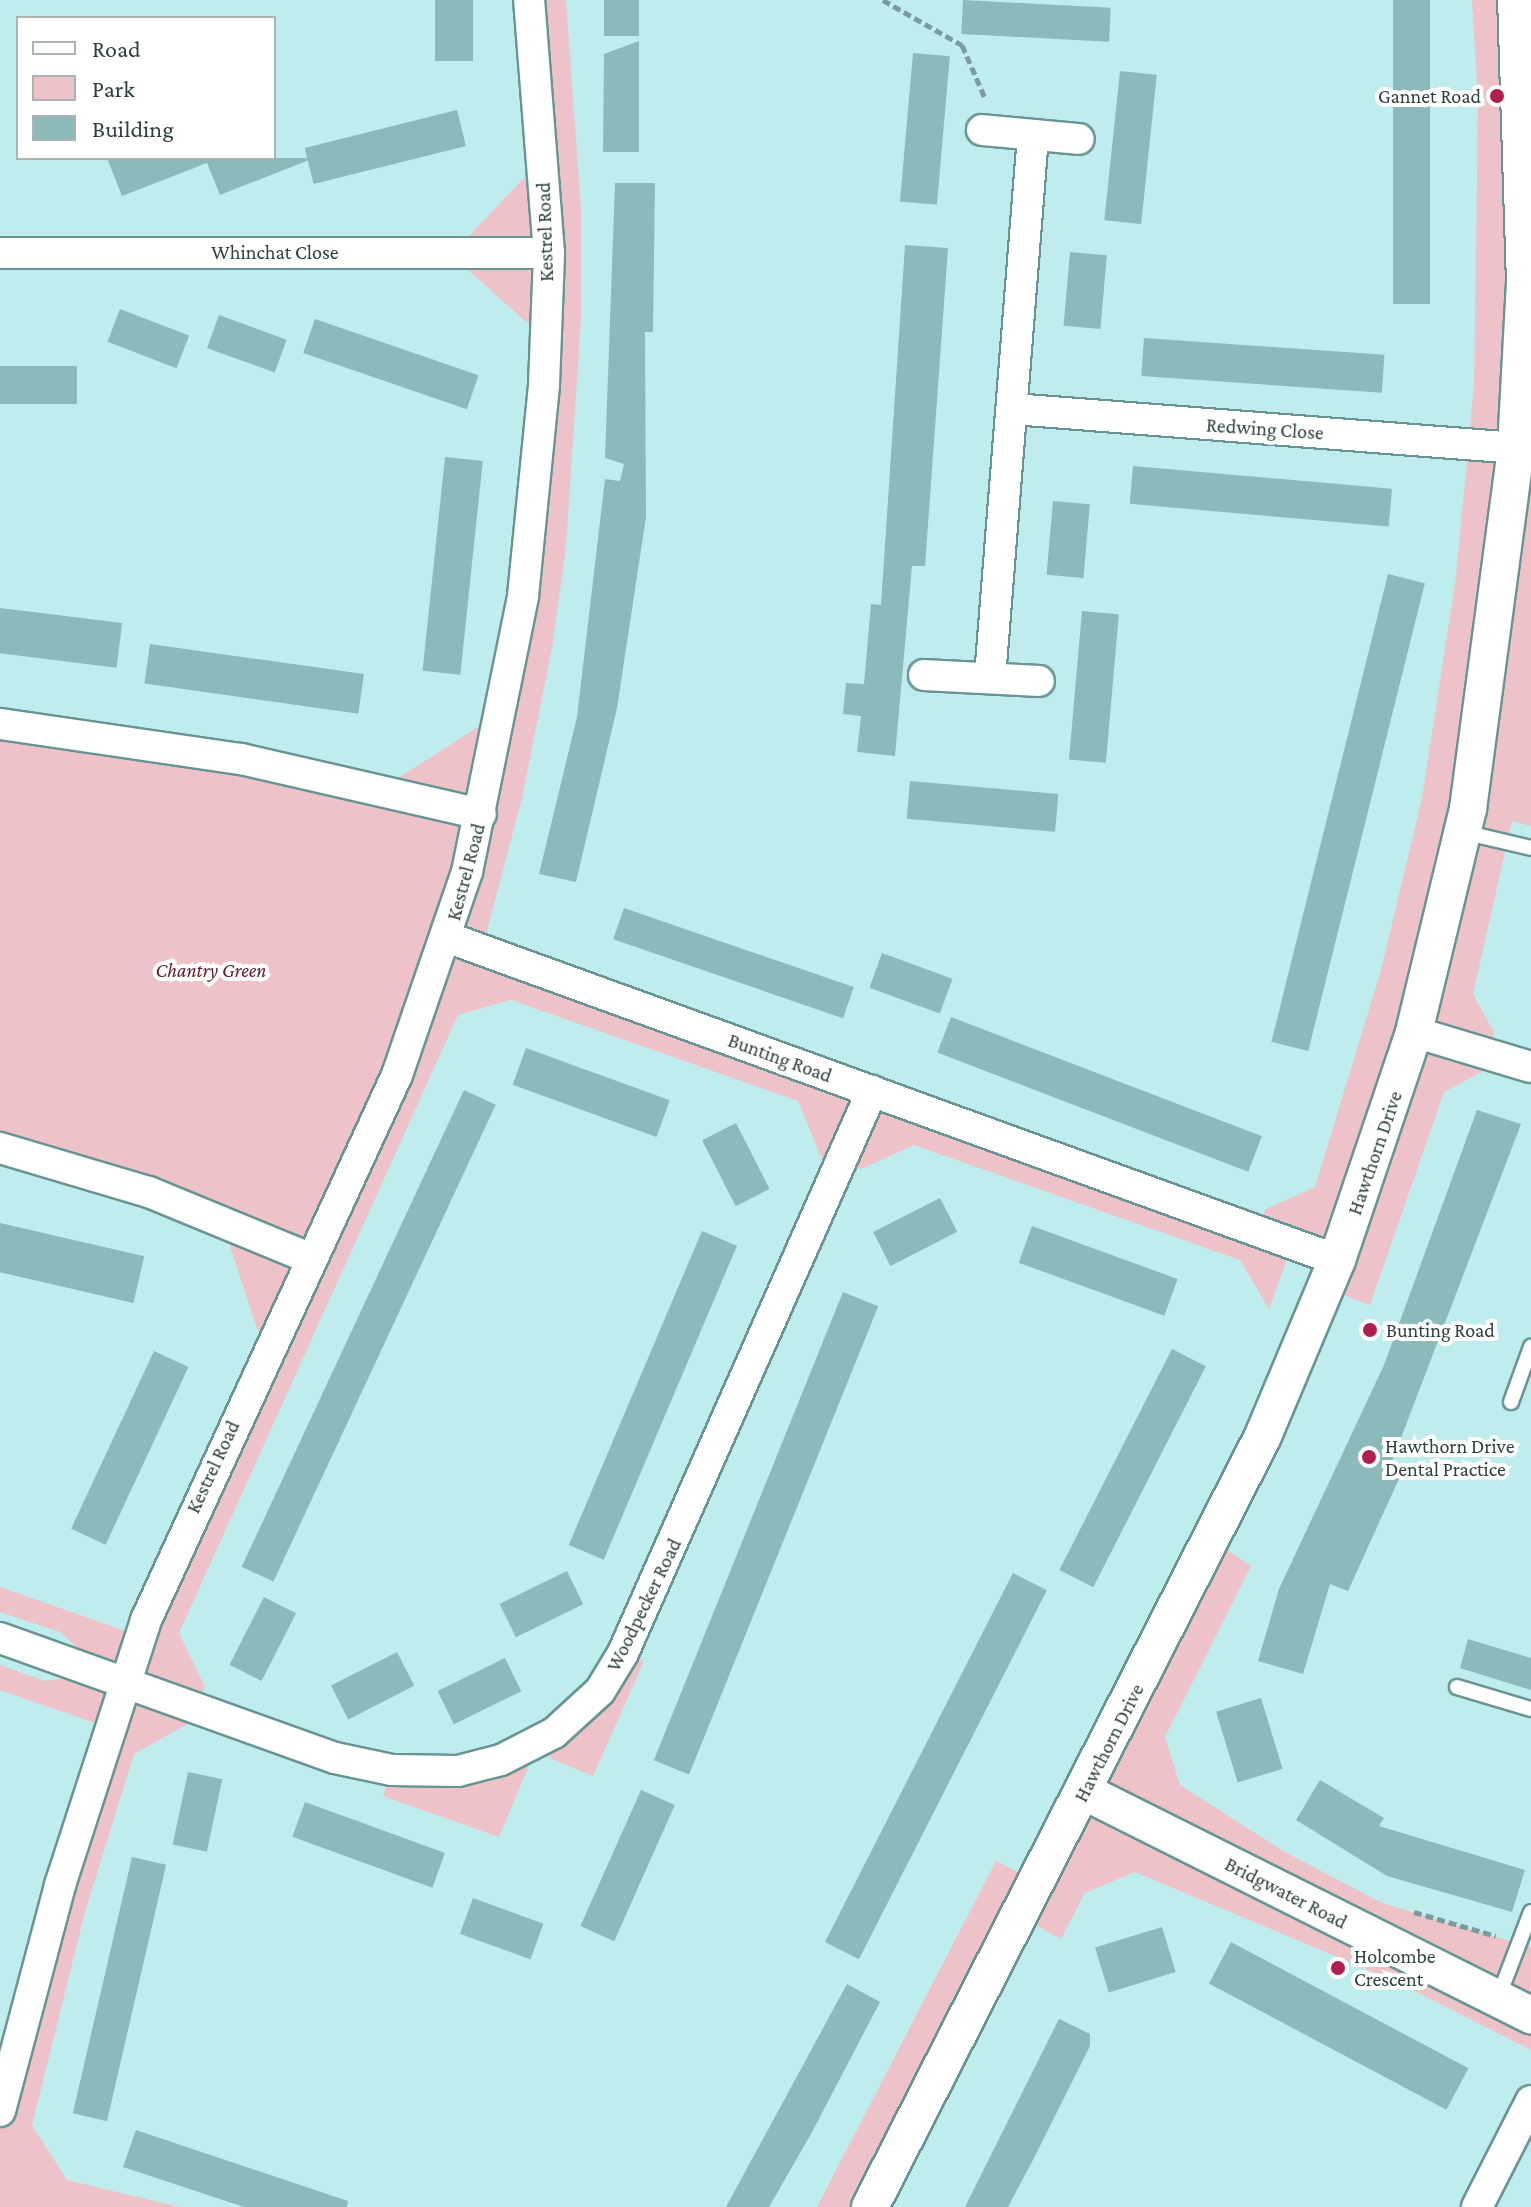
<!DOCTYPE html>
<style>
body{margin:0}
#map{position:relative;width:1531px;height:2207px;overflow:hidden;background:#bfedee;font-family:"Crimson Pro",serif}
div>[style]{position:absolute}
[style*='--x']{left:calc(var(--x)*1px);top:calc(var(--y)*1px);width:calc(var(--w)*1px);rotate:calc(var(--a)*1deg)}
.green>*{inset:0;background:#edc3c9}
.building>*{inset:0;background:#8cb9ba;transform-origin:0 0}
.path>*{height:5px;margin-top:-2.5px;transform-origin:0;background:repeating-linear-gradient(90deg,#7b9c9d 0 8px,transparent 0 12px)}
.roads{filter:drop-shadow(2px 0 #689494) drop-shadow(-2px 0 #689494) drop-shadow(0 2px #689494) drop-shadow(0 -2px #689494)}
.service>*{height:14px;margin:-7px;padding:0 7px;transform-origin:7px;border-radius:7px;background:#fff}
.minor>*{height:30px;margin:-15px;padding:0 15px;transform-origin:15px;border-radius:15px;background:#fff}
.tertiary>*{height:36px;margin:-18px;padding:0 18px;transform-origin:18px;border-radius:18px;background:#fff}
.dots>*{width:22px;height:22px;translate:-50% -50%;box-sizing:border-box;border:4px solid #fff;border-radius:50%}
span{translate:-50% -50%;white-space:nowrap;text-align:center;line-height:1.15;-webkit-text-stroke:8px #fff;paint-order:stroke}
.poi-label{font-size:20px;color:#2d4040}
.right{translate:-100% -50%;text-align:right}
.left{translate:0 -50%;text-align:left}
.street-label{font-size:20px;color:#2d4040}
.park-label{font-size:20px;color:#622130;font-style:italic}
.legend{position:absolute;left:16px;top:16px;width:260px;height:144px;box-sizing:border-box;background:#fff;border:2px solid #abb3b3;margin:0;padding:10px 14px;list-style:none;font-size:24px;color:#2d4040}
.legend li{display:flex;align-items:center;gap:16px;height:40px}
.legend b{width:40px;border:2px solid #abb3b3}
</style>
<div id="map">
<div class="green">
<div style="clip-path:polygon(529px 0,566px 0,581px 208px,581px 320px,566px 547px,552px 648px,522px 798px,482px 950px,1256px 1228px,1266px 1209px,1315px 1187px,1381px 970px,1422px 798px,1456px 577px,1474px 385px,1478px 102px,1472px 0,1531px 0,1531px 826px,1512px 821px,1473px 994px,1494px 1032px,1483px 1071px,1444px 1092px,1370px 1305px,1326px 1288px,1337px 1260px,1293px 1243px,1269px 1309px,1240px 1260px,914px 1145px,861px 1169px,821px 1157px,798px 1101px,511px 1000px,458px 1015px,179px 1633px,205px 1687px,186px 1725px,134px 1754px,85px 1912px,32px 2125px,67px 2180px,180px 2207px,0 2207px,0 2109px,109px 1728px,0 1690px,0 1665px,45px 1681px,76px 1677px,84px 1654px,60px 1632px,0 1612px,0 1587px,140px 1636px,273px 1337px,257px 1329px,221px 1219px,0 1148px,0 724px,378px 791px,481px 725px,498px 734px,546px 330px,524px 320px,468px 270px,470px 235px,541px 160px)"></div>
<div style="clip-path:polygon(1213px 1540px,1251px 1566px,1165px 1737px,1180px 1785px,1285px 1852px,1382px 1903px,1531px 1947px,1531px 2050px,1399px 1983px,1135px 1872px,1085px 1893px,1061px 1939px,1020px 1917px,870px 2207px,817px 2207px,996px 1861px,1037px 1882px)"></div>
<div style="clip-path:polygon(623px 1653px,644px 1661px,593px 1776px,552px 1759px,543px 1740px)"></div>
<div style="clip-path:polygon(520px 1753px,528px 1768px,499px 1837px,383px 1796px,392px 1770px)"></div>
</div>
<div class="building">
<div style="left:435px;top:0;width:38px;height:61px"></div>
<div style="left:604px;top:0;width:35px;height:36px"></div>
<div style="left:963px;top:0;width:148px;height:34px;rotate:3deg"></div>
<div style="left:1393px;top:0;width:37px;height:304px"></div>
<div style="clip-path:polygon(639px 41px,639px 152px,603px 152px,604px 54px)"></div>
<div style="left:913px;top:53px;width:37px;height:149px;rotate:5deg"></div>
<div style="left:1120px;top:71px;width:37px;height:150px;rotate:6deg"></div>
<div style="left:457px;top:110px;width:37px;height:157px;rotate:76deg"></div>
<div style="clip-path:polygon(107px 158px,308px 158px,309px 160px,220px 195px,207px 163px,122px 196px)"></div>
<div style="clip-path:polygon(615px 183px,655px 183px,653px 332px,645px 332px,646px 517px,617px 708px,576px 882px,539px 874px,577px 717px,605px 479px,620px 481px,624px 464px,605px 458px)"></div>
<div style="clip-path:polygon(905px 245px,948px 248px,925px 566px,912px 566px,895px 756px,857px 752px,861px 716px,843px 714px,846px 683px,864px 684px,871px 604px,881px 605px)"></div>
<div style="left:1070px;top:252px;width:37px;height:74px;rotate:5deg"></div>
<div style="left:120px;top:309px;width:74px;height:35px;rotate:21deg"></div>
<div style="left:219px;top:315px;width:72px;height:35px;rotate:20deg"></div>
<div style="left:315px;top:319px;width:173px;height:36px;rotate:19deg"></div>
<div style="left:1144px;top:338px;width:241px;height:38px;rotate:4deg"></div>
<div style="left:0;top:366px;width:77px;height:38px"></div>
<div style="left:445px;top:457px;width:38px;height:215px;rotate:6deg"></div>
<div style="left:1133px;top:466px;width:260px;height:38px;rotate:5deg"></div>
<div style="left:1053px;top:501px;width:37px;height:74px;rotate:5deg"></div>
<div style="left:1388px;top:574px;width:38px;height:482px;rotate:14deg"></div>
<div style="left:0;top:608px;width:123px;height:45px;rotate:7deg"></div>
<div style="left:1082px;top:611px;width:37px;height:149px;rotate:5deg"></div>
<div style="left:150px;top:644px;width:216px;height:40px;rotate:8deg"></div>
<div style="left:910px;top:781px;width:149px;height:38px;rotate:5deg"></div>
<div style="left:624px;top:908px;width:243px;height:33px;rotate:19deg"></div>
<div style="left:882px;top:953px;width:75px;height:37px;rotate:20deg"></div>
<div style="left:951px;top:1017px;width:333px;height:38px;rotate:21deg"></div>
<div style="left:526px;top:1048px;width:153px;height:39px;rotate:20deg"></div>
<div style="left:464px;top:1090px;width:35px;height:526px;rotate:25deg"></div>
<div style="clip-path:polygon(1477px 1110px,1521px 1124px,1391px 1464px,1403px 1470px,1348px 1591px,1330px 1584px,1303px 1674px,1258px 1661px,1279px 1589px,1384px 1365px)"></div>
<div style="left:736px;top:1123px;width:74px;height:38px;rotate:63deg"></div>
<div style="left:940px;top:1198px;width:38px;height:75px;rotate:63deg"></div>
<div style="left:0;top:1223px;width:148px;height:48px;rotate:13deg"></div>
<div style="left:1032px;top:1226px;width:155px;height:39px;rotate:20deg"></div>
<div style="left:702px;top:1231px;width:38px;height:341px;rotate:23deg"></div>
<div style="left:843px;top:1292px;width:38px;height:505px;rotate:22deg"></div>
<div style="left:1172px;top:1349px;width:38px;height:248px;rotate:27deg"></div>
<div style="left:154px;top:1351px;width:38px;height:196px;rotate:25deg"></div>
<div style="left:567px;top:1571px;width:37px;height:75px;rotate:64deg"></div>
<div style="left:1013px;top:1573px;width:38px;height:414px;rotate:27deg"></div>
<div style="left:264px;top:1597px;width:36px;height:76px;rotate:27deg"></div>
<div style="clip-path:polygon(1468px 1639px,1531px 1658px,1531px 1690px,1460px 1668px)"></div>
<div style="left:397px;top:1652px;width:38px;height:74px;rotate:63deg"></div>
<div style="left:505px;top:1658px;width:37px;height:75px;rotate:64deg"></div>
<div style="left:1261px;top:1698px;width:74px;height:47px;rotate:73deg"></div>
<div style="left:188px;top:1772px;width:35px;height:74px;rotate:12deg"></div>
<div style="clip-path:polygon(1320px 1780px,1384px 1818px,1379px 1826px,1525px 1870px,1512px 1912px,1387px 1876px,1296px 1820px)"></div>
<div style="left:641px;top:1790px;width:37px;height:149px;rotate:24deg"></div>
<div style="left:305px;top:1802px;width:149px;height:37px;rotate:20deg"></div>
<div style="left:132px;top:1857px;width:35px;height:263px;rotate:13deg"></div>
<div style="left:473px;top:1898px;width:75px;height:38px;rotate:20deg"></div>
<div style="left:1162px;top:1927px;width:47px;height:70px;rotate:73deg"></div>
<div style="left:1231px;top:1942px;width:269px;height:47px;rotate:28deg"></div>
<div style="clip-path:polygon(847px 1984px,880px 2002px,811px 2134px,769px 2207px,726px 2207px)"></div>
<div style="clip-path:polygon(1059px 2019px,1090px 2034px,1090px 2046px,1035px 2156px,1008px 2207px,965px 2207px)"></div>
<div style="clip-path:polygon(136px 2130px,348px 2201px,347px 2207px,244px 2207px,123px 2167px)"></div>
</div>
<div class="path">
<div style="--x:883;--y:0;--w:91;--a:29.7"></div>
<div style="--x:962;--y:45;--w:58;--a:66.5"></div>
<div style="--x:1414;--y:1912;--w:85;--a:16.3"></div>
</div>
<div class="roads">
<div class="service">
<div style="--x:1463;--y:832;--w:70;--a:13.2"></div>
<div style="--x:1511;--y:1402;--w:59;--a:-70"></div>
<div style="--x:1457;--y:1687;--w:77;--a:16.6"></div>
<div style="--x:1498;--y:1998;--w:92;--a:-69"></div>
</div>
<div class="minor">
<div style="--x:982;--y:130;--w:97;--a:5.3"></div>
<div style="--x:0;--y:253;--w:549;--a:0"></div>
<div style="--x:1013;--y:409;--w:505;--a:4.43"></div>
<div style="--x:924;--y:675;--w:115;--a:3"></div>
<div style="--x:990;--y:677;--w:544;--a:-85.46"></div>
<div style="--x:0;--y:724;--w:244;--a:8.3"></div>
<div style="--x:241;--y:759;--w:246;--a:12.9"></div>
<div style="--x:449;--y:938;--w:945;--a:19.93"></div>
<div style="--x:1414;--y:1032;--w:122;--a:16.7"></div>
<div style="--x:0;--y:1148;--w:155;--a:16.5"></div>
<div style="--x:149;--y:1192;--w:173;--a:22.4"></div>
<div style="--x:0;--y:1638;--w:356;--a:19.7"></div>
<div style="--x:335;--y:1758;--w:58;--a:11.9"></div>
<div style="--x:392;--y:1770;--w:66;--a:0.9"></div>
<div style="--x:458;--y:1771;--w:44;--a:-14.3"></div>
<div style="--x:501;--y:1760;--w:59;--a:-27"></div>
<div style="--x:554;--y:1733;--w:62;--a:-42.4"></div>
<div style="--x:600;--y:1691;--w:44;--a:-58.8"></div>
<div style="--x:623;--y:1653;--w:615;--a:-66.1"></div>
<div style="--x:0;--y:2111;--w:234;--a:-75.1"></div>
<div style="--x:60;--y:1885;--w:279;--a:-72"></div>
<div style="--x:146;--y:1620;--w:600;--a:-65.27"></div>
<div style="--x:397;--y:1075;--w:215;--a:-71"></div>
<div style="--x:467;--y:872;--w:282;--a:-78.5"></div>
<div style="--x:523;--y:596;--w:212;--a:-84.3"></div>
<div style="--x:544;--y:385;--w:132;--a:-87.8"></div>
<div style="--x:549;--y:253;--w:254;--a:-94.5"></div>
<div style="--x:1477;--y:2207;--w:119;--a:-63"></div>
</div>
<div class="tertiary">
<div style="--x:1085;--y:1792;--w:499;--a:26.6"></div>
<div style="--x:870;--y:2207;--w:865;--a:-62.99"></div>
<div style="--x:1263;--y:1436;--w:191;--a:-67.2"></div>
<div style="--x:1337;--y:1260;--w:241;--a:-71.3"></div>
<div style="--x:1414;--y:1032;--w:229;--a:-76.4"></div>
<div style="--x:1468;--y:809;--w:364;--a:-82.4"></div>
<div style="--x:1516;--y:448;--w:165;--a:-86.9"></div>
<div style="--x:1525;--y:283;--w:283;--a:-91.8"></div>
</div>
</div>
<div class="dots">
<div style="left:1497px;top:96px;background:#b01f4d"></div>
<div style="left:1370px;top:1330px;background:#b01f4d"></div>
<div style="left:1369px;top:1457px;background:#b01f4d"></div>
<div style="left:1338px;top:1968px;background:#b01f4d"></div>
</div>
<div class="poi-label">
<span class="right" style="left:1481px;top:96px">Gannet Road</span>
<span class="left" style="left:1386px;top:1330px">Bunting Road</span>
<span class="left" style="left:1385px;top:1458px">Hawthorn Drive<br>Dental Practice</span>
<span class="left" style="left:1354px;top:1968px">Holcombe<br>Crescent</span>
</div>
<div class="street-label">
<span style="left:545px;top:232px;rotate:-92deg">Kestrel Road</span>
<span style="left:275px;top:252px">Whinchat Close</span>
<span style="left:1265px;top:429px;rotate:4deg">Redwing Close</span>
<span style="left:466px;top:872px;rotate:-75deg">Kestrel Road</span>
<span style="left:780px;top:1058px;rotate:20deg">Bunting Road</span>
<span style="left:1375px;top:1153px;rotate:-71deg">Hawthorn Drive</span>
<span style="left:213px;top:1467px;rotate:-65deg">Kestrel Road</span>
<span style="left:644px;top:1605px;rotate:-64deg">Woodpecker Road</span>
<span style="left:1109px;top:1743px;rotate:-63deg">Hawthorn Drive</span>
<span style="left:1286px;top:1893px;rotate:27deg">Bridgwater Road</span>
</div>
<div class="park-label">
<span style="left:211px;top:970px">Chantry Green</span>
</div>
<ul class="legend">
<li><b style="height:10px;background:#fff"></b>Road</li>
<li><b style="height:22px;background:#edc3c9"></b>Park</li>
<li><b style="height:22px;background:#8cb9ba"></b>Building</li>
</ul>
</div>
